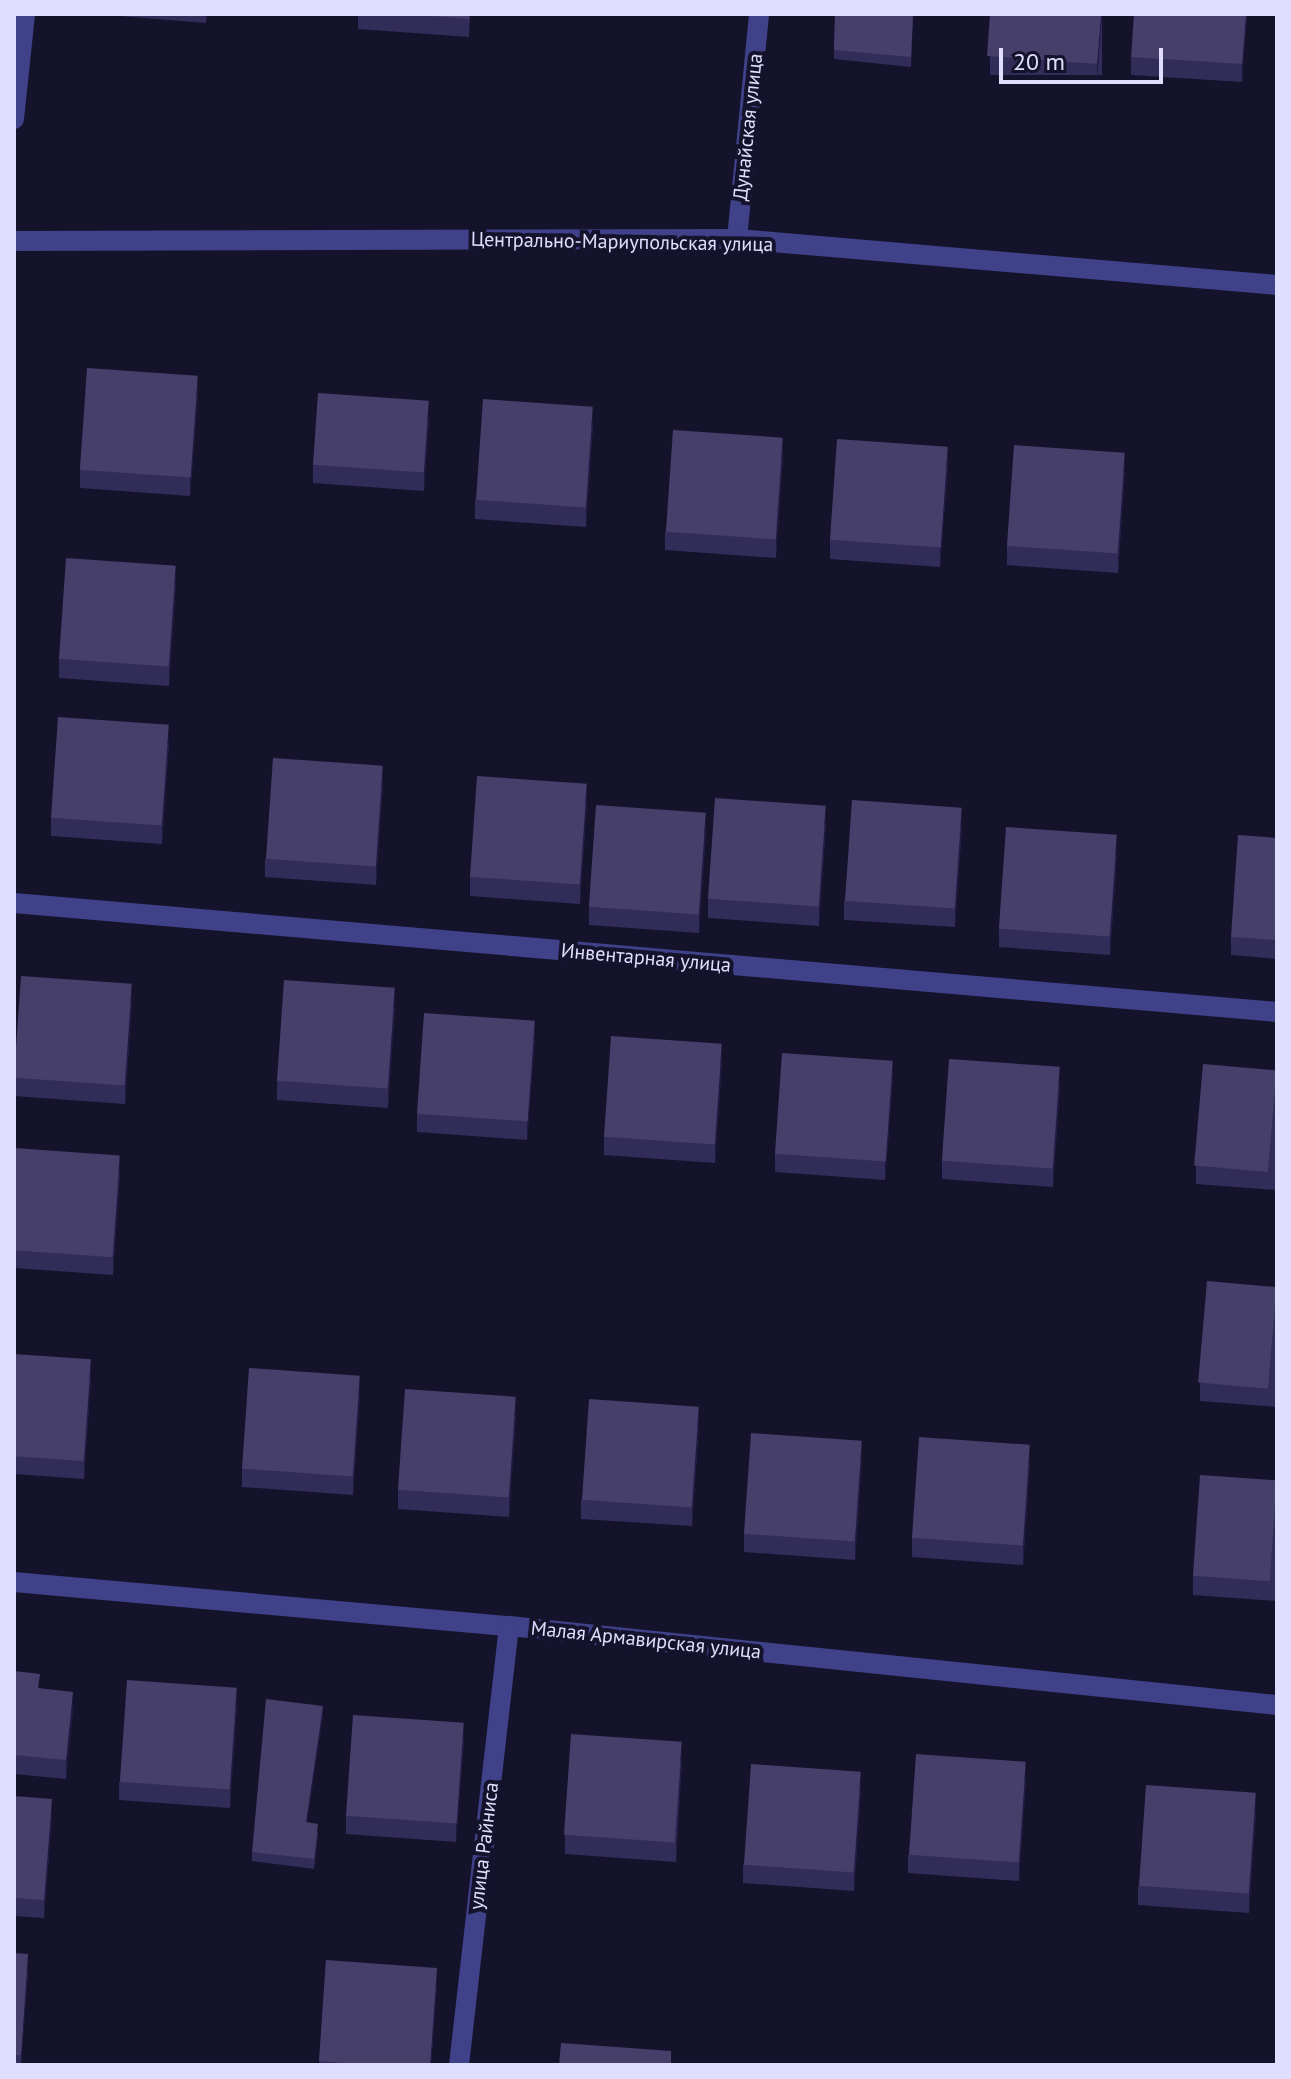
<!DOCTYPE html>
<meta charset="utf-8">
<style>
body{margin:0}
#map{position:relative;width:1291px;height:2079px;overflow:hidden;background:#15122c;font-family:"PT Sans",sans-serif}
div>[style]{position:absolute}
[style*='--x']{left:calc(var(--x)*1px);top:calc(var(--y)*1px);width:calc(var(--w)*1px);rotate:calc(var(--a)*1deg)}
.street>*{height:20px;margin:-10px;padding:0 10px;transform-origin:10px;border-radius:10px;background:#3f4289}
.wall>*{inset:0;background:#322c58;transform-origin:0 0}
.shaded-wall>*{inset:0;background:#1f1a3f}
.building>*{inset:0;background:#453f6a;transform-origin:0 0}
span{translate:-50% -50%;white-space:nowrap;text-align:center;line-height:1.15;-webkit-text-stroke:8px #15122c;paint-order:stroke}
.street-label{font-size:20px;color:#e0defe}
.frame{position:absolute;inset:0;border:16px solid #e0defe;pointer-events:none}
.scale{position:absolute;left:999px;top:48px;width:164px;height:36px;box-sizing:border-box;border:4px solid #e0defe;border-top:0;padding-left:10px;font-size:24px;line-height:28px;white-space:nowrap;color:#e0defe;-webkit-text-stroke:6px #15122c;paint-order:stroke}
</style>
<div id="map">
<div class="street">
<div style="--x:14;--y:119;--w:106;--a:-84"></div>
<div style="--x:737;--y:239;--w:226;--a:-84.4"></div>
<div style="--x:14;--y:241;--w:723;--a:-0.16"></div>
<div style="--x:737;--y:239;--w:542;--a:4.87"></div>
<div style="--x:14;--y:903;--w:1268;--a:4.93"></div>
<div style="--x:14;--y:1582;--w:497;--a:5.1"></div>
<div style="--x:509;--y:1626;--w:772;--a:5.87"></div>
<div style="--x:459;--y:2065;--w:442;--a:-83.5"></div>
</div>
<div class="wall">
<div style="clip-path:polygon(95px 14px,207px 14px,206px 23px)"></div>
<div style="clip-path:polygon(358px 14px,470px 14px,469px 37px,358px 29px)"></div>
<div style="clip-path:polygon(835px 14px,913px 14px,911px 67px,834px 59px)"></div>
<div style="left:990px;top:14px;width:112px;height:61px"></div>
<div style="clip-path:polygon(1247px 14px,1242px 82px,1131px 75px,1131px 57px)"></div>
<div style="clip-path:polygon(198px 395px,190px 496px,80px 488px,80px 470px)"></div>
<div style="clip-path:polygon(429px 419px,424px 491px,313px 483px,313px 465px)"></div>
<div style="clip-path:polygon(593px 425px,586px 527px,475px 519px,475px 500px)"></div>
<div style="clip-path:polygon(783px 457px,776px 558px,665px 550px,665px 532px)"></div>
<div style="clip-path:polygon(948px 465px,940px 567px,830px 559px,830px 540px)"></div>
<div style="clip-path:polygon(1125px 471px,1118px 573px,1007px 565px,1007px 546px)"></div>
<div style="clip-path:polygon(176px 584px,169px 686px,59px 678px,59px 659px)"></div>
<div style="clip-path:polygon(169px 743px,162px 844px,51px 836px,51px 818px)"></div>
<div style="clip-path:polygon(383px 784px,376px 885px,265px 877px,265px 859px)"></div>
<div style="clip-path:polygon(587px 802px,580px 904px,470px 896px,470px 877px)"></div>
<div style="clip-path:polygon(826px 824px,819px 926px,708px 918px,708px 899px)"></div>
<div style="clip-path:polygon(962px 826px,955px 927px,844px 920px,844px 901px)"></div>
<div style="clip-path:polygon(706px 832px,699px 933px,589px 925px,589px 907px)"></div>
<div style="clip-path:polygon(1277px 838px,1277px 959px,1231px 955px,1231px 937px)"></div>
<div style="clip-path:polygon(1117px 854px,1110px 955px,999px 947px,999px 929px)"></div>
<div style="clip-path:polygon(132px 1002px,125px 1104px,14px 1096px,14px 1077px)"></div>
<div style="clip-path:polygon(395px 1007px,388px 1108px,277px 1100px,277px 1081px)"></div>
<div style="clip-path:polygon(535px 1039px,527px 1140px,417px 1132px,417px 1114px)"></div>
<div style="clip-path:polygon(722px 1062px,715px 1163px,604px 1155px,604px 1137px)"></div>
<div style="clip-path:polygon(1277px 1070px,1277px 1190px,1196px 1184px,1196px 1166px)"></div>
<div style="clip-path:polygon(893px 1079px,885px 1180px,775px 1172px,775px 1154px)"></div>
<div style="clip-path:polygon(1060px 1086px,1053px 1187px,942px 1179px,942px 1161px)"></div>
<div style="clip-path:polygon(14px 1148px,120px 1174px,113px 1275px,14px 1268px)"></div>
<div style="clip-path:polygon(1277px 1287px,1277px 1407px,1200px 1401px,1200px 1383px)"></div>
<div style="clip-path:polygon(14px 1354px,91px 1378px,84px 1479px,14px 1474px)"></div>
<div style="clip-path:polygon(360px 1394px,353px 1495px,242px 1487px,242px 1469px)"></div>
<div style="clip-path:polygon(516px 1415px,509px 1517px,398px 1509px,398px 1490px)"></div>
<div style="clip-path:polygon(699px 1425px,692px 1526px,581px 1519px,581px 1500px)"></div>
<div style="clip-path:polygon(862px 1459px,855px 1560px,744px 1552px,744px 1534px)"></div>
<div style="clip-path:polygon(1030px 1463px,1023px 1565px,912px 1557px,912px 1538px)"></div>
<div style="clip-path:polygon(1277px 1480px,1277px 1601px,1193px 1595px,1193px 1576px)"></div>
<div style="clip-path:polygon(14px 1671px,73px 1710px,66px 1779px,14px 1774px)"></div>
<div style="clip-path:polygon(237px 1706px,230px 1808px,119px 1800px,119px 1782px)"></div>
<div style="clip-path:polygon(323px 1715px,307px 1822px,318px 1833px,314px 1869px,252px 1861px,252px 1852px)"></div>
<div style="clip-path:polygon(464px 1741px,456px 1842px,346px 1834px,346px 1816px)"></div>
<div style="clip-path:polygon(682px 1760px,676px 1862px,565px 1854px,565px 1835px)"></div>
<div style="clip-path:polygon(1026px 1780px,1019px 1881px,908px 1873px,908px 1855px)"></div>
<div style="clip-path:polygon(861px 1790px,854px 1891px,743px 1883px,743px 1865px)"></div>
<div style="clip-path:polygon(14px 1796px,52px 1817px,44px 1918px,14px 1916px)"></div>
<div style="clip-path:polygon(1256px 1812px,1249px 1913px,1138px 1905px,1138px 1886px)"></div>
<div style="clip-path:polygon(14px 1953px,28px 1972px,21px 2065px,14px 2065px)"></div>
<div style="clip-path:polygon(326px 1960px,437px 1986px,431px 2065px,319px 2065px)"></div>
</div>
<div class="shaded-wall">
<div style="clip-path:polygon(1101px 14px,1102px 14px,1097px 82px,1097px 64px)"></div>
<div style="clip-path:polygon(1246px 14px,1247px 14px,1242px 82px,1242px 64px)"></div>
<div style="clip-path:polygon(198px 376px,198px 395px,190px 496px,190px 477px)"></div>
<div style="clip-path:polygon(429px 401px,429px 419px,424px 491px,424px 473px)"></div>
<div style="clip-path:polygon(593px 407px,593px 425px,586px 527px,586px 508px)"></div>
<div style="clip-path:polygon(783px 438px,783px 457px,776px 558px,776px 539px)"></div>
<div style="clip-path:polygon(948px 447px,948px 465px,940px 567px,940px 548px)"></div>
<div style="clip-path:polygon(1125px 453px,1125px 471px,1118px 573px,1118px 554px)"></div>
<div style="clip-path:polygon(176px 566px,176px 584px,169px 686px,169px 667px)"></div>
<div style="clip-path:polygon(169px 724px,169px 743px,162px 844px,162px 826px)"></div>
<div style="clip-path:polygon(383px 765px,383px 784px,376px 885px,376px 867px)"></div>
<div style="clip-path:polygon(587px 784px,587px 802px,580px 904px,580px 885px)"></div>
<div style="clip-path:polygon(826px 806px,826px 824px,819px 926px,819px 907px)"></div>
<div style="clip-path:polygon(962px 808px,962px 826px,955px 927px,955px 909px)"></div>
<div style="clip-path:polygon(706px 813px,706px 832px,699px 933px,699px 914px)"></div>
<div style="clip-path:polygon(1117px 835px,1117px 854px,1110px 955px,1110px 937px)"></div>
<div style="clip-path:polygon(132px 984px,132px 1002px,125px 1104px,125px 1085px)"></div>
<div style="clip-path:polygon(395px 988px,395px 1007px,388px 1108px,388px 1089px)"></div>
<div style="clip-path:polygon(535px 1020px,535px 1039px,527px 1140px,527px 1122px)"></div>
<div style="clip-path:polygon(722px 1044px,722px 1062px,715px 1163px,715px 1145px)"></div>
<div style="clip-path:polygon(893px 1060px,893px 1079px,885px 1180px,885px 1162px)"></div>
<div style="clip-path:polygon(1060px 1067px,1060px 1086px,1053px 1187px,1053px 1168px)"></div>
<div style="clip-path:polygon(120px 1156px,120px 1174px,113px 1275px,113px 1257px)"></div>
<div style="clip-path:polygon(91px 1360px,91px 1378px,84px 1479px,84px 1461px)"></div>
<div style="clip-path:polygon(360px 1375px,360px 1394px,353px 1495px,353px 1477px)"></div>
<div style="clip-path:polygon(516px 1397px,516px 1415px,509px 1517px,509px 1498px)"></div>
<div style="clip-path:polygon(699px 1406px,699px 1425px,692px 1526px,692px 1508px)"></div>
<div style="clip-path:polygon(862px 1441px,862px 1459px,855px 1560px,855px 1542px)"></div>
<div style="clip-path:polygon(1030px 1445px,1030px 1463px,1023px 1565px,1023px 1546px)"></div>
<div style="clip-path:polygon(237px 1687px,237px 1706px,230px 1808px,230px 1789px)"></div>
<div style="clip-path:polygon(73px 1692px,73px 1710px,66px 1779px,66px 1760px)"></div>
<div style="clip-path:polygon(323px 1706px,323px 1715px,306px 1832px,306px 1822px)"></div>
<div style="clip-path:polygon(464px 1723px,464px 1741px,456px 1842px,456px 1824px)"></div>
<div style="clip-path:polygon(682px 1742px,682px 1760px,676px 1862px,676px 1843px)"></div>
<div style="clip-path:polygon(1026px 1762px,1026px 1780px,1019px 1881px,1019px 1863px)"></div>
<div style="clip-path:polygon(861px 1771px,861px 1790px,854px 1891px,854px 1873px)"></div>
<div style="clip-path:polygon(1256px 1793px,1256px 1812px,1249px 1913px,1249px 1894px)"></div>
<div style="clip-path:polygon(52px 1799px,52px 1817px,44px 1918px,44px 1900px)"></div>
<div style="clip-path:polygon(28px 1954px,28px 1972px,21px 2065px,21px 2055px)"></div>
<div style="clip-path:polygon(437px 1968px,437px 1986px,431px 2065px,430px 2065px)"></div>
</div>
<div class="building">
<div style="clip-path:polygon(406px 14px,469px 14px,469px 19px)"></div>
<div style="clip-path:polygon(835px 14px,913px 14px,911px 57px,834px 50px)"></div>
<div style="clip-path:polygon(990px 14px,1101px 14px,1097px 64px,987px 56px)"></div>
<div style="clip-path:polygon(1134px 14px,1246px 14px,1242px 64px,1131px 57px)"></div>
<div style="left:87px;top:368px;width:111px;height:102px;rotate:4deg"></div>
<div style="left:318px;top:393px;width:111px;height:72px;rotate:4deg"></div>
<div style="left:483px;top:399px;width:110px;height:101px;rotate:4deg"></div>
<div style="left:673px;top:430px;width:110px;height:102px;rotate:4deg"></div>
<div style="left:837px;top:439px;width:111px;height:101px;rotate:4deg"></div>
<div style="left:1014px;top:445px;width:111px;height:101px;rotate:4deg"></div>
<div style="left:66px;top:558px;width:110px;height:101px;rotate:4deg"></div>
<div style="left:58px;top:717px;width:111px;height:101px;rotate:4deg"></div>
<div style="left:273px;top:758px;width:110px;height:101px;rotate:4deg"></div>
<div style="left:477px;top:776px;width:110px;height:101px;rotate:4deg"></div>
<div style="left:715px;top:798px;width:111px;height:101px;rotate:4deg"></div>
<div style="left:852px;top:800px;width:110px;height:101px;rotate:4deg"></div>
<div style="left:596px;top:805px;width:110px;height:102px;rotate:4deg"></div>
<div style="left:1006px;top:827px;width:111px;height:102px;rotate:4deg"></div>
<div style="clip-path:polygon(1238px 835px,1277px 838px,1277px 940px,1231px 937px)"></div>
<div style="left:21px;top:976px;width:111px;height:102px;rotate:4deg"></div>
<div style="left:284px;top:980px;width:111px;height:101px;rotate:4deg"></div>
<div style="left:424px;top:1013px;width:111px;height:101px;rotate:4deg"></div>
<div style="left:611px;top:1036px;width:111px;height:101px;rotate:4deg"></div>
<div style="left:782px;top:1053px;width:111px;height:101px;rotate:4deg"></div>
<div style="left:949px;top:1059px;width:111px;height:102px;rotate:4deg"></div>
<div style="left:1203px;top:1064px;width:74px;height:102px;rotate:5deg"></div>
<div style="left:14px;top:1148px;width:106px;height:102px;rotate:4deg"></div>
<div style="left:1207px;top:1281px;width:70px;height:102px;rotate:5deg"></div>
<div style="left:14px;top:1354px;width:77px;height:102px;rotate:4deg"></div>
<div style="left:249px;top:1368px;width:111px;height:101px;rotate:4deg"></div>
<div style="left:405px;top:1389px;width:111px;height:101px;rotate:4deg"></div>
<div style="left:589px;top:1399px;width:110px;height:101px;rotate:4deg"></div>
<div style="left:751px;top:1433px;width:111px;height:101px;rotate:4deg"></div>
<div style="left:919px;top:1437px;width:111px;height:101px;rotate:4deg"></div>
<div style="left:1200px;top:1475px;width:77px;height:101px;rotate:4deg"></div>
<div style="clip-path:polygon(14px 1671px,40px 1674px,38px 1688px,73px 1692px,66px 1760px,14px 1755px)"></div>
<div style="left:127px;top:1680px;width:110px;height:102px;rotate:4deg"></div>
<div style="clip-path:polygon(266px 1699px,323px 1706px,306px 1822px,318px 1824px,314px 1859px,252px 1852px)"></div>
<div style="left:353px;top:1715px;width:111px;height:101px;rotate:4deg"></div>
<div style="left:571px;top:1734px;width:111px;height:101px;rotate:4deg"></div>
<div style="left:916px;top:1754px;width:110px;height:101px;rotate:4deg"></div>
<div style="left:751px;top:1764px;width:110px;height:101px;rotate:4deg"></div>
<div style="left:1146px;top:1785px;width:110px;height:101px;rotate:4deg"></div>
<div style="clip-path:polygon(14px 1796px,52px 1799px,44px 1900px,14px 1898px)"></div>
<div style="clip-path:polygon(14px 1953px,28px 1954px,21px 2055px,14px 2055px)"></div>
<div style="clip-path:polygon(326px 1960px,437px 1968px,430px 2065px,369px 2065px,319px 2061px)"></div>
<div style="clip-path:polygon(561px 2043px,671px 2051px,671px 2065px,559px 2065px)"></div>
</div>
<div class="street-label">
<span style="left:748px;top:127px;rotate:-84deg">Дунайская улица</span>
<span style="left:622px;top:242px;rotate:1deg">Центрально-Мариупольская улица</span>
<span style="left:646px;top:958px;rotate:5deg">Инвентарная улица</span>
<span style="left:646px;top:1640px;rotate:6deg">Малая Армавирская улица</span>
<span style="left:484px;top:1846px;rotate:-83deg">улица Райниса</span>
</div>
<div class="frame"></div>
<div class="scale">20 m</div>
</div>
